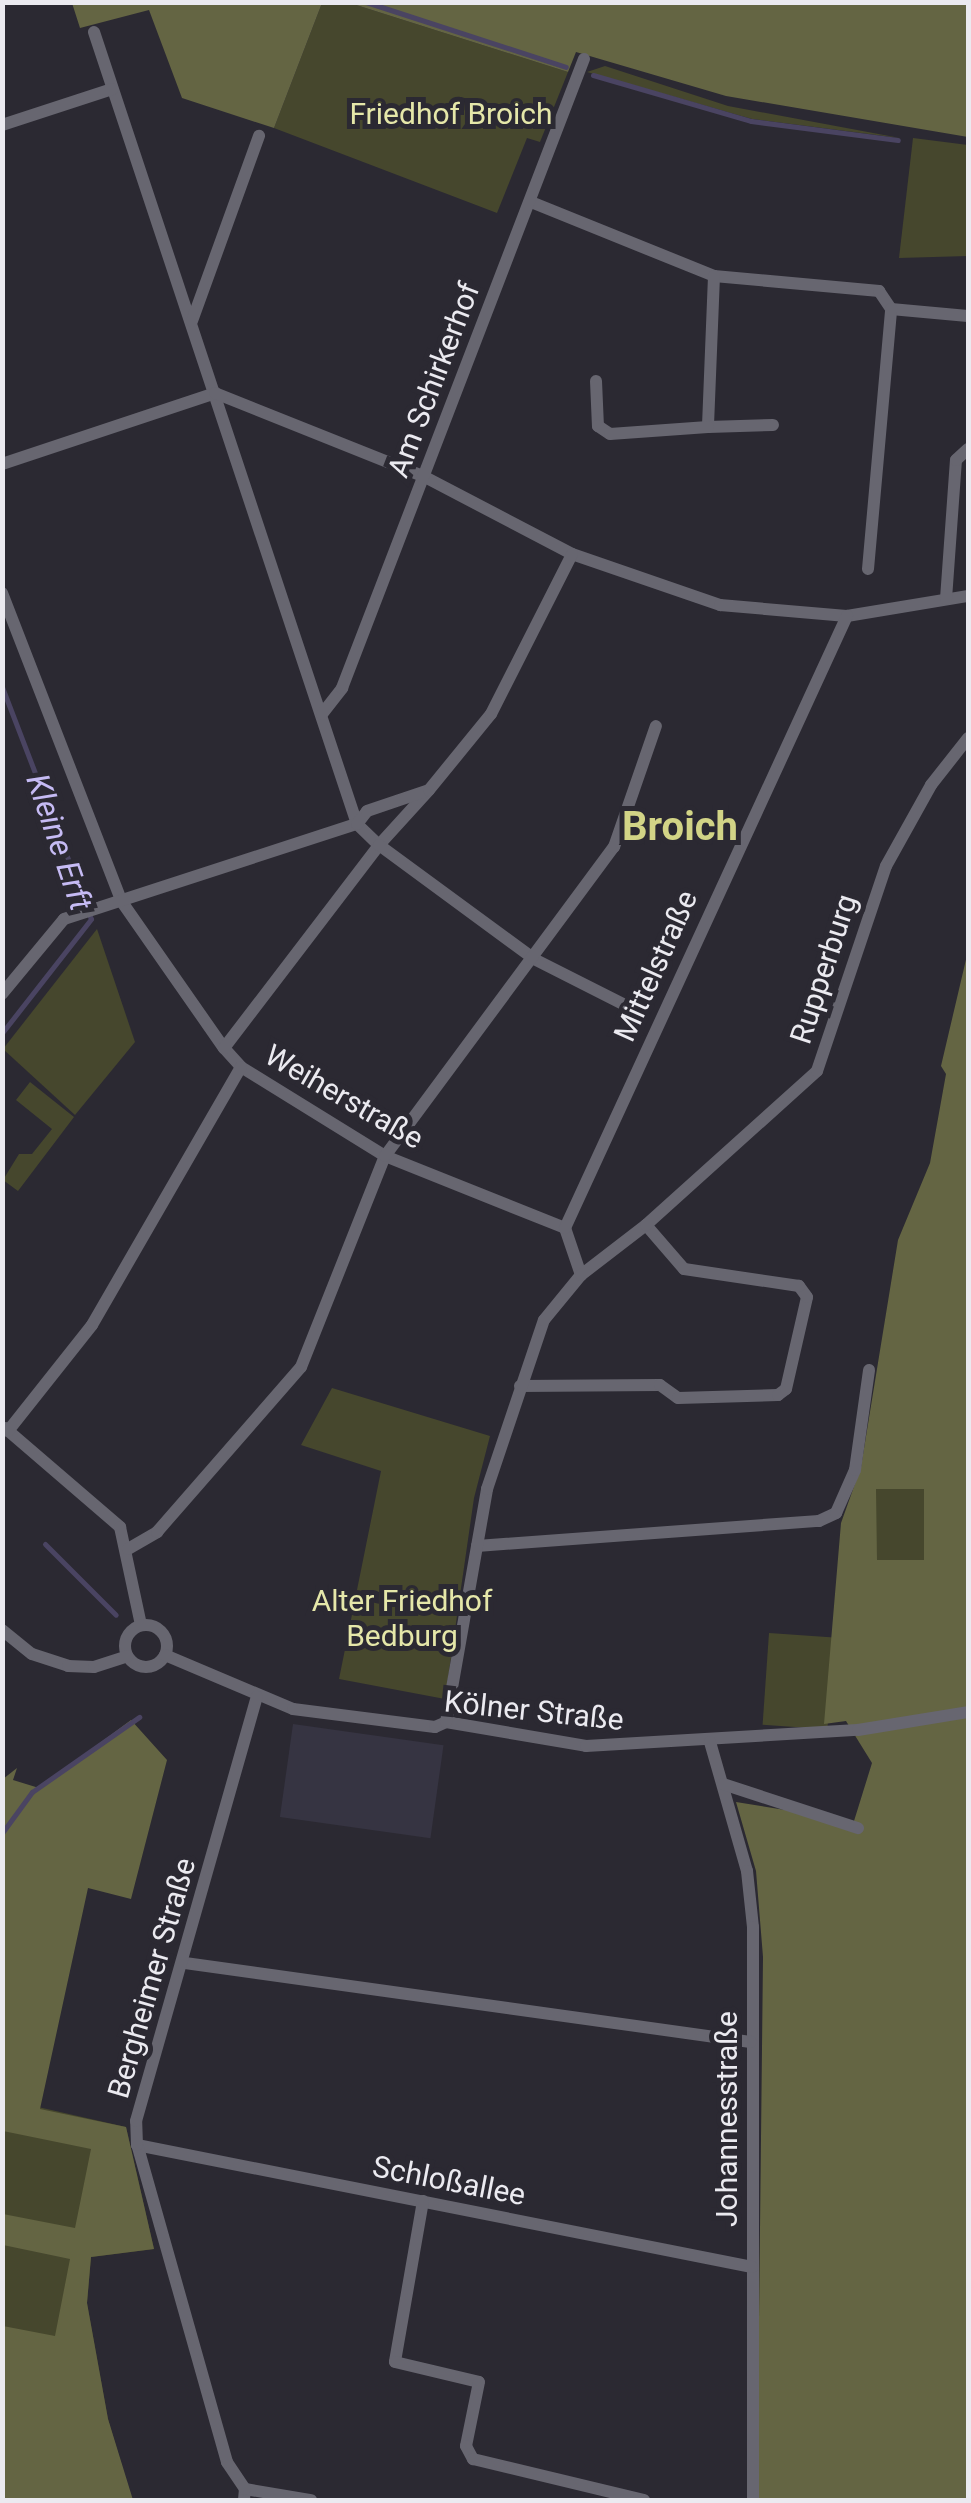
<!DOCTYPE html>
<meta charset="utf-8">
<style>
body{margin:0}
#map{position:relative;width:971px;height:2503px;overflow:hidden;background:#2b2932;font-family:Roboto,sans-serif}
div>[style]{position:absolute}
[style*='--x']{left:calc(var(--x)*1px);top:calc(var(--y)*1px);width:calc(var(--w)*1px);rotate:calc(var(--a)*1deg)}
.built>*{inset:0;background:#363442;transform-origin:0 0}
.green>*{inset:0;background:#46472d;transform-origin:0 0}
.forest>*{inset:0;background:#646543}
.stream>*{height:5px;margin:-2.5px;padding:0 2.5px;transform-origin:2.5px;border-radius:2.5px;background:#4a4462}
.street>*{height:12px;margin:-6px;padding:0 6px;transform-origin:6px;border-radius:6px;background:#676670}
.street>.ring{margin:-6px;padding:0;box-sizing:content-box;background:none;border:12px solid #676670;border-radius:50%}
span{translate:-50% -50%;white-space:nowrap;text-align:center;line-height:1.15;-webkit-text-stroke:10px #2b2932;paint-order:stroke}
.park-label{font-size:30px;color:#e5e7a9}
.street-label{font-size:30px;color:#ebeaf0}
.water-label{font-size:32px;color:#c6bbf4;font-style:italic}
.district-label{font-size:40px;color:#d2d486;font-weight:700}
.frame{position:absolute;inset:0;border:5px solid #ebeaf0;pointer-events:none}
</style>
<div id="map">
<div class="built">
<div style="left:293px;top:1724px;width:152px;height:94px;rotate:8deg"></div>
</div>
<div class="green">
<div style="clip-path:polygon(322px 3px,350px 3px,568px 72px,540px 142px,527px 138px,497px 213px,274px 128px)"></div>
<div style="clip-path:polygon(605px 66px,728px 106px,900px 138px,752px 119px,587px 72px)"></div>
<div style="clip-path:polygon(913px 138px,968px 145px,968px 256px,899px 258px)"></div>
<div style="clip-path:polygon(97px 929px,135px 1042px,75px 1115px,3px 1049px)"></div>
<div style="clip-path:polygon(30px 1082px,74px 1117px,18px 1191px,3px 1180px,19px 1154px,32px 1154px,52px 1129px,16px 1100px)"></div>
<div style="clip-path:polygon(332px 1388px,490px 1436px,474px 1498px,445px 1699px,339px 1679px,381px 1471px,301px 1445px)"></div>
<div style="left:924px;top:1488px;width:72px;height:49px;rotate:89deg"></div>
<div style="left:769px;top:1633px;width:65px;height:92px;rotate:4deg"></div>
<div style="clip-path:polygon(3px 2099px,126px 2127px,154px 2249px,91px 2257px,87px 2303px,108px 2419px,132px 2500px,3px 2500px)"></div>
</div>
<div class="forest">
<div style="clip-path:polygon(72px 3px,72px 2px,322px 3px,274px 128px,182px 98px,149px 10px,80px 28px)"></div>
<div style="clip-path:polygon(350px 3px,968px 3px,968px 137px,726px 96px,576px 52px,568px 72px)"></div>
<div style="clip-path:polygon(evenodd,968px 951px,968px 2500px,757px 2500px,763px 1957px,756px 1871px,736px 1802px,854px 1821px,872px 1763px,846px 1721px,824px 1724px,841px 1523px,861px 1467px,898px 1240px,930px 1163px,946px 1074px,941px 1066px,968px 951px,876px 1489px,924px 1489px,924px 1560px,877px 1560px,876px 1489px)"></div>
<div style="clip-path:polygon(131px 1720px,167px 1760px,131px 1899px,88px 1888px,40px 2109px,126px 2127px,154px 2249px,91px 2257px,87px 2303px,108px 2419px,133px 2500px,3px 2500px,3px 2326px,55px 2336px,70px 2259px,3px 2245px,3px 2214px,75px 2228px,91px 2149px,3px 2131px,3px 1779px,17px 1768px,13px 1780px,39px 1788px)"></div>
</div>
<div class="stream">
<div style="--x:366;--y:2;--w:210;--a:18"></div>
<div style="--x:593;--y:75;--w:165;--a:16.2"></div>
<div style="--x:751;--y:121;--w:148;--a:7.4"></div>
<div style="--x:2;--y:687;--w:248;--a:69"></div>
<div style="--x:91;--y:919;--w:145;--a:128"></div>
<div style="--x:45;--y:1544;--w:100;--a:45"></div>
<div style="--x:2;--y:1833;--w:51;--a:-53.8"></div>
<div style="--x:32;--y:1792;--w:131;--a:-35"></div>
</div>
<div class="street">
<div style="--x:94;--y:32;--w:835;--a:71.63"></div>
<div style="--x:357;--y:824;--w:30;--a:44"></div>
<div style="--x:379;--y:845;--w:74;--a:-47.7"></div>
<div style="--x:2;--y:125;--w:116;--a:-18.1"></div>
<div style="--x:531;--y:202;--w:197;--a:22"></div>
<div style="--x:714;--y:276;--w:166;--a:5.2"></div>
<div style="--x:879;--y:291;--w:22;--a:56"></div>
<div style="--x:714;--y:276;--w:151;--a:92.3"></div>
<div style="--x:708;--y:427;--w:65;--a:-1.8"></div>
<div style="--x:891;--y:309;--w:77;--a:5.2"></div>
<div style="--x:192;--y:321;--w:197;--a:-70.1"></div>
<div style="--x:596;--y:381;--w:45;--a:87.5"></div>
<div style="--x:598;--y:426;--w:14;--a:34"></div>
<div style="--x:610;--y:434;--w:98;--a:-4.1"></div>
<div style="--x:2;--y:464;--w:225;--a:-18.4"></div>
<div style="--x:215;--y:393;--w:224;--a:21.8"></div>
<div style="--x:423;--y:476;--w:168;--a:27.6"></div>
<div style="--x:572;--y:554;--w:157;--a:19"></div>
<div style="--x:720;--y:605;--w:127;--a:5"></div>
<div style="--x:847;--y:616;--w:123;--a:-9.4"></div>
<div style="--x:868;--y:569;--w:261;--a:-84.9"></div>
<div style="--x:2;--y:593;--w:331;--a:68.8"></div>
<div style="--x:122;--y:902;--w:178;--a:55.1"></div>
<div style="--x:224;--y:1048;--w:25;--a:48"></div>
<div style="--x:241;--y:1067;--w:169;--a:31.7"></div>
<div style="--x:385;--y:1156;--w:194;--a:21.8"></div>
<div style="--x:565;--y:1228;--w:50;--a:71.2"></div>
<div style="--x:946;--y:599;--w:139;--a:-85.9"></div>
<div style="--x:956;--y:460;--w:16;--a:-43"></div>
<div style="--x:322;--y:714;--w:33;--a:-52"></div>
<div style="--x:342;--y:688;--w:674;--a:-68.96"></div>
<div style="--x:2;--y:994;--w:97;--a:-50.4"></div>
<div style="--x:64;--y:919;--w:308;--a:-18"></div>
<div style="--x:357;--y:824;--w:16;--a:-52"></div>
<div style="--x:367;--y:811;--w:65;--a:-18.7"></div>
<div style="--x:429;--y:790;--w:98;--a:-50.8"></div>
<div style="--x:491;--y:714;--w:179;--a:-63.1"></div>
<div style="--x:224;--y:1048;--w:255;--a:-52.6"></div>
<div style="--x:379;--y:845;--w:192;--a:36.3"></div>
<div style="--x:534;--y:959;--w:111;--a:26.8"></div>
<div style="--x:565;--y:1228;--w:674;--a:-65.26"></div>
<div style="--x:520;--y:1386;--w:140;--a:-0.4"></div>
<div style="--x:660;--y:1385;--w:22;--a:36"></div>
<div style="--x:678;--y:1398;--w:100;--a:-1.7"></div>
<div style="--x:778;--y:1395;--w:10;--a:-37"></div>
<div style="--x:786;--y:1389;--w:94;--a:-77.1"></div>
<div style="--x:807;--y:1297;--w:14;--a:-126"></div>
<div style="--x:799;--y:1286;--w:116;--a:-171.6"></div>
<div style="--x:684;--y:1269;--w:58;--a:-130.8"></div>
<div style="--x:5;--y:1428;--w:152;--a:40.7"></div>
<div style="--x:120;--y:1527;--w:100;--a:77.9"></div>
<div style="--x:8;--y:1431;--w:135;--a:-51.6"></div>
<div style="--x:92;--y:1325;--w:298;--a:-60"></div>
<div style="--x:477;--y:1546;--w:343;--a:-4.2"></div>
<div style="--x:819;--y:1521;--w:19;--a:-25"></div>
<div style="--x:836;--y:1513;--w:47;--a:-66.2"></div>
<div style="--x:855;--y:1470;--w:101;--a:-82"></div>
<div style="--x:128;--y:1549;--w:34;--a:-30"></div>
<div style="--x:157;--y:1532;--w:219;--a:-48.9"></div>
<div style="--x:301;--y:1367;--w:227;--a:-68.3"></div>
<div style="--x:385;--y:1156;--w:385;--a:-53.5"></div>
<div style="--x:614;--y:847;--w:128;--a:-70.9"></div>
<div class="ring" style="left:125px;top:1625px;width:30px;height:30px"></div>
<div style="--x:2;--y:1630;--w:38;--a:39"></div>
<div style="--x:32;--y:1654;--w:38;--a:18"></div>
<div style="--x:68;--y:1666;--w:26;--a:2"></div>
<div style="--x:94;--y:1667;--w:35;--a:-18"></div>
<div style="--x:165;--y:1655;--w:139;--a:22.9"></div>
<div style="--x:293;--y:1709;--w:143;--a:7.2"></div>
<div style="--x:435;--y:1727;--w:12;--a:-24"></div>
<div style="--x:446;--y:1722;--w:142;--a:9.7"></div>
<div style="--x:586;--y:1746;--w:272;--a:-3.4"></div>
<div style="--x:858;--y:1730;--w:111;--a:-9.3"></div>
<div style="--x:446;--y:1722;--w:237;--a:-80"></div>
<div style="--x:487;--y:1489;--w:178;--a:-71.4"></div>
<div style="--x:544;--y:1320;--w:58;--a:-50.6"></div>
<div style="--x:581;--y:1275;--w:82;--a:-37.6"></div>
<div style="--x:646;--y:1225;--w:230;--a:-42"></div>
<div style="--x:817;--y:1071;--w:216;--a:-71.4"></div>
<div style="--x:886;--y:866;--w:93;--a:-60.9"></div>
<div style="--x:931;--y:785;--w:60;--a:-51.8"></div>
<div style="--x:710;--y:1742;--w:134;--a:74"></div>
<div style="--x:747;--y:1871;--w:56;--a:83.9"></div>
<div style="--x:753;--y:1927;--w:573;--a:90"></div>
<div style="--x:723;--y:1784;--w:142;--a:18.1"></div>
<div style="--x:185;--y:1963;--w:571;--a:7.95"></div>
<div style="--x:137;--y:2145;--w:627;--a:11.22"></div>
<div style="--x:423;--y:2201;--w:163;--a:99.9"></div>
<div style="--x:395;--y:2362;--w:86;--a:13.4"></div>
<div style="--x:479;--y:2382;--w:65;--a:101.5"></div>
<div style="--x:466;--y:2446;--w:15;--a:62"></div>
<div style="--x:473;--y:2459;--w:176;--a:13.5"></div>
<div style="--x:245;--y:2489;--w:67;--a:9.5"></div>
<div style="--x:244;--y:2500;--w:11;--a:-85"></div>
<div style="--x:245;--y:2489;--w:32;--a:-124"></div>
<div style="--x:227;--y:2462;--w:330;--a:-105.8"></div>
<div style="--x:137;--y:2145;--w:24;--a:-92"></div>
<div style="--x:136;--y:2121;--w:441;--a:-74.1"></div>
</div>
<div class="park-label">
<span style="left:451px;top:114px">Friedhof Broich</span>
<span style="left:402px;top:1618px">Alter Friedhof<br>Bedburg</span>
</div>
<div class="street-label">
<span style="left:434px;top:380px;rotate:-69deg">Am Schirkerhof</span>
<span style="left:656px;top:966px;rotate:-66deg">Mittelstraße</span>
<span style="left:824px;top:969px;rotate:-72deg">Rupperburg</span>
<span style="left:344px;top:1097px;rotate:30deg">Weiherstraße</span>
<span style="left:534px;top:1711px;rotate:6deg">Kölner Straße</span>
<span style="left:152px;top:1978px;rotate:-74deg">Bergheimer Straße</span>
<span style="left:727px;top:2119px;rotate:-90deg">Johannesstraße</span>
<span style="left:449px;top:2181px;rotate:11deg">Schloßallee</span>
</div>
<div class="water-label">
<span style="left:59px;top:842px;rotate:71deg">Kleine Erft</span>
</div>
<div class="district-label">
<span style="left:680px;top:827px">Broich</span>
</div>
<div class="frame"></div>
</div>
